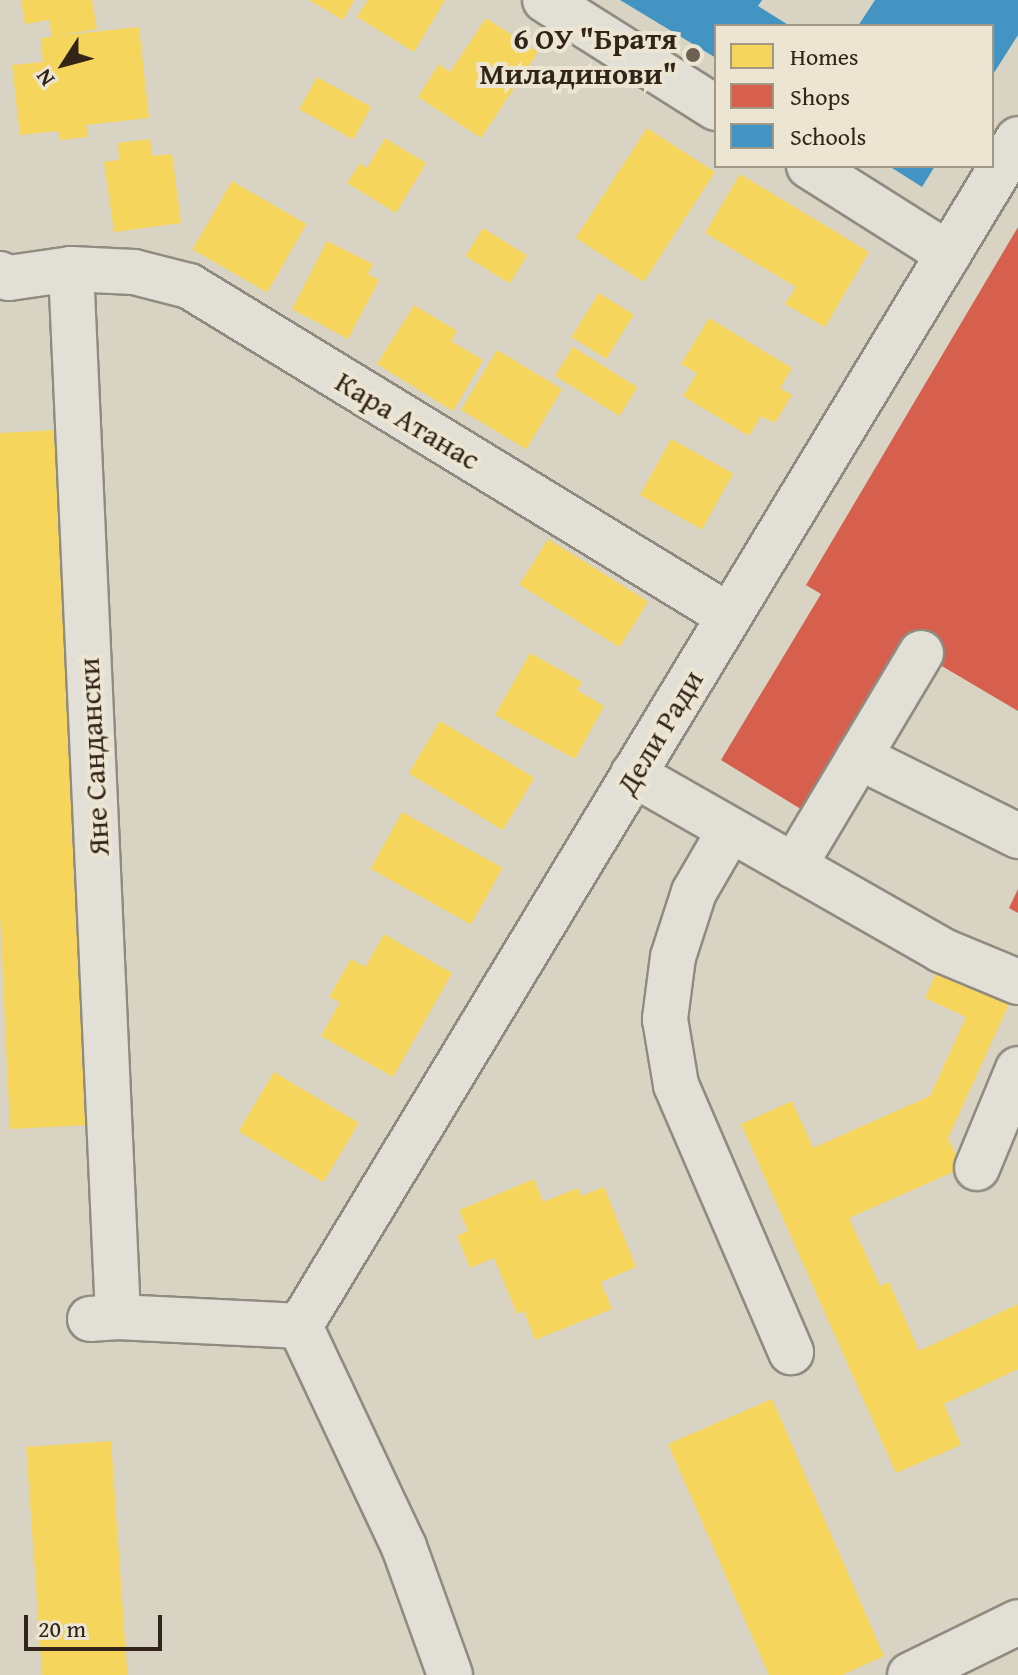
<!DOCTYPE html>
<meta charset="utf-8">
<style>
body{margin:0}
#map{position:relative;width:1018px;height:1675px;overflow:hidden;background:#d8d3c2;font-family:"Gentium Book Plus",serif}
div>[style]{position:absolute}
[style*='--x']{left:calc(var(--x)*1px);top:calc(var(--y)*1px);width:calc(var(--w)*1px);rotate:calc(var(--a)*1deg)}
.homes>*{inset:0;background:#f6d55c;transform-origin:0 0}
.shops>*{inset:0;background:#d6604d}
.schools>*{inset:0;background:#4393c3}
.roads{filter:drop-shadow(2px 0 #908b80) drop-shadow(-2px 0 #908b80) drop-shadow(0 2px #908b80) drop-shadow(0 -2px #908b80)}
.minor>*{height:44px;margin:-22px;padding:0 22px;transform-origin:22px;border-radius:22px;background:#e1dfd6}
.dots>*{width:22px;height:22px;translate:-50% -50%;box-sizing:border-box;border:4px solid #ebe5d2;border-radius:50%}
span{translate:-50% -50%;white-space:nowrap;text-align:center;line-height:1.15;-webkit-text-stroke:8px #ebe5d2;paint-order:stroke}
.poi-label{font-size:30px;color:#332419;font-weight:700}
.right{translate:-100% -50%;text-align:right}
.street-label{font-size:30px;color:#332419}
.legend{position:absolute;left:714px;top:24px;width:280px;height:144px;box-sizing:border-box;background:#ebe5d2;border:2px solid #a19888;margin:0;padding:10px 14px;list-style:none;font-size:24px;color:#332419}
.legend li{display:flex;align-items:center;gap:16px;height:40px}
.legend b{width:40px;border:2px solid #a19888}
.north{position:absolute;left:24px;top:24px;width:80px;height:80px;-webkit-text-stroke:6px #ebe5d2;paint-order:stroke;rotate:234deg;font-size:22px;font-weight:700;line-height:32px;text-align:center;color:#332419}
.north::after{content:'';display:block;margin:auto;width:28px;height:36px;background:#332419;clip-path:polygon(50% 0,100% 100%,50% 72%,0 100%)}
.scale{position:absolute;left:24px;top:1615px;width:138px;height:36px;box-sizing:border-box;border:4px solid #332419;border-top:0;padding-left:10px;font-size:24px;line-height:28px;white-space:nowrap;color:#332419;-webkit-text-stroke:6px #ebe5d2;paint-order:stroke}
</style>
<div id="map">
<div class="homes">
<div style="clip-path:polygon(21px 0,92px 0,97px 29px,55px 36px,139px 27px,149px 118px,86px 125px,88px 137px,60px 140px,58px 131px,20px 135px,12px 65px,43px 62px,41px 38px,52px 37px,49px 20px,25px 24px)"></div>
<div style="clip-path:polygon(309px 0,354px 0,343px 20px)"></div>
<div style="clip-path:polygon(368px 0,445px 0,414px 52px,357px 17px)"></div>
<div style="clip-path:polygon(486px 18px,538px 52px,481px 138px,418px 97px,439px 64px,450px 72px)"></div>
<div style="left:317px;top:77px;width:62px;height:37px;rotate:29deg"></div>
<div style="left:647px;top:128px;width:81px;height:131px;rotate:33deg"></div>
<div style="clip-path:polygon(385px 138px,426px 163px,396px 213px,347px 183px,360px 163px,367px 168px)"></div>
<div style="clip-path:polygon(150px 139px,152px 156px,172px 154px,181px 223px,114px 232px,104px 162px,119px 160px,118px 143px)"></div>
<div style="clip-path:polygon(740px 174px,869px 252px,825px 327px,785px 304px,796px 287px,705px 233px)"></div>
<div style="left:232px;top:181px;width:86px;height:79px;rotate:30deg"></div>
<div style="left:483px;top:228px;width:52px;height:33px;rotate:32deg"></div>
<div style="clip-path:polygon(327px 241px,373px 264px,368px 274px,379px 280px,348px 339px,292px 309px)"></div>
<div style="left:599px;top:293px;width:41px;height:52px;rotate:32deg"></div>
<div style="clip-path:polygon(414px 305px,457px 331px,451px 341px,483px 360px,453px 411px,377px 364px)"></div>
<div style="clip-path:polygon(709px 318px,792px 368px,780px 388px,792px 395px,775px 423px,761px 416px,749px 436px,683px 396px,697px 373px,681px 364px)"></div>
<div style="left:573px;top:347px;width:76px;height:34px;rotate:32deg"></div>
<div style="left:497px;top:350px;width:76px;height:70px;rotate:31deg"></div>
<div style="clip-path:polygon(57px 430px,91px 1125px,10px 1129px,0 914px,0 433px)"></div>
<div style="left:671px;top:439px;width:71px;height:64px;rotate:29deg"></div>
<div style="left:548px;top:539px;width:118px;height:54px;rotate:32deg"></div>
<div style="clip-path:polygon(530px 653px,582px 682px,577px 690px,604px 706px,575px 759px,495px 715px)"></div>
<div style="left:440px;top:721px;width:110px;height:61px;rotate:31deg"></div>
<div style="left:402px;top:812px;width:115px;height:65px;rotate:29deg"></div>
<div style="clip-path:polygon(384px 934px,452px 973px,393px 1077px,321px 1036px,340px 1002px,329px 997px,351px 959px,365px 967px)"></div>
<div style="clip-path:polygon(937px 971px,1009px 1004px,948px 1138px,962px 1168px,849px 1218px,880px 1286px,889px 1282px,919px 1351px,1018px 1304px,1018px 1369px,944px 1404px,961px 1445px,896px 1473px,741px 1124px,792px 1101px,813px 1148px,930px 1096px,966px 1017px,925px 998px)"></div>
<div style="left:274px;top:1072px;width:99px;height:69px;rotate:31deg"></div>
<div style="clip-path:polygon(534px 1179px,543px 1202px,578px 1188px,581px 1196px,604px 1187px,636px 1267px,601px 1282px,612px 1309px,535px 1340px,524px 1311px,517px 1314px,494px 1258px,470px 1268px,457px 1236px,468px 1231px,459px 1210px)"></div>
<div style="clip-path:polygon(772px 1399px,884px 1656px,842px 1675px,769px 1675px,668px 1444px)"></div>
<div style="left:111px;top:1441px;width:235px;height:85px;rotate:86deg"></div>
</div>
<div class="shops">
<div style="clip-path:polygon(1018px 227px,1018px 711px,908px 646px,817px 819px,721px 760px,821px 594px,806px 585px)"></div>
<div style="clip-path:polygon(1018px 889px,1018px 913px,1009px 908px)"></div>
</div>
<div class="schools">
<div style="clip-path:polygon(620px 0,762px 0,758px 6px,790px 26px,716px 26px,716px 58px)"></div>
<div style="clip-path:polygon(875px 0,1018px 0,1018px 35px,992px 76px,992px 26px,858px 26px)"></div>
<div style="clip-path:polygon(889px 166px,935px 166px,922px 187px)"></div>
</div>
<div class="roads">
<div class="minor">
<div style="--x:545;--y:0;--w:202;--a:32.3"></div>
<div style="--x:809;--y:166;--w:165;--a:32.3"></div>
<div style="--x:71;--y:269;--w:1049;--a:87.43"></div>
<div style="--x:0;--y:274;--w:10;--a:24"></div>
<div style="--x:9;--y:278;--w:63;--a:-8.3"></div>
<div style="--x:71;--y:269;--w:63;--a:2.7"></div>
<div style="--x:134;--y:272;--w:57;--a:14.3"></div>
<div style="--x:189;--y:286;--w:633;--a:31.43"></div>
<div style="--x:859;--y:757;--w:178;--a:26.4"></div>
<div style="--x:633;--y:774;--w:355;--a:29.7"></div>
<div style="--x:941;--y:950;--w:83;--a:22.6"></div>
<div style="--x:730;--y:830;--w:72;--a:120.1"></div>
<div style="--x:694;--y:892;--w:68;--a:107.9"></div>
<div style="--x:673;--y:957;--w:63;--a:97.4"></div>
<div style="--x:665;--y:1019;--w:67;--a:80.5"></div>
<div style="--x:676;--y:1085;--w:291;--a:66.7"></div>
<div style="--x:794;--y:866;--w:248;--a:-59.2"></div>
<div style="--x:977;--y:1168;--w:107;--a:-67.5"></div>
<div style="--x:90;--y:1319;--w:28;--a:-4"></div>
<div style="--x:118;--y:1317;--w:182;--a:2.8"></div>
<div style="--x:300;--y:1326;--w:1387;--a:-58.83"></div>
<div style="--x:300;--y:1326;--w:244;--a:64.8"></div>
<div style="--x:404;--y:1547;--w:136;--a:70.2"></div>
<div style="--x:910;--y:1675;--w:120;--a:-26.1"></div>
</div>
</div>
<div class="dots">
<div style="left:693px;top:55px;background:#6d6154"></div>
</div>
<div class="poi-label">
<span class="right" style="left:677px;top:55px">6 ОУ "Братя<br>Миладинови"</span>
</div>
<div class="street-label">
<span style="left:408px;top:420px;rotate:31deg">Кара Атанас</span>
<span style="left:659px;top:732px;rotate:-59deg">Дели Ради</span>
<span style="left:93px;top:757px;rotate:-93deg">Яне Сандански</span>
</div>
<ul class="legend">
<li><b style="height:22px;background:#f6d55c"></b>Homes</li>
<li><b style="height:22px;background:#d6604d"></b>Shops</li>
<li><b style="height:22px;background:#4393c3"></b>Schools</li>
</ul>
<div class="north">N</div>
<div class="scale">20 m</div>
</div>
